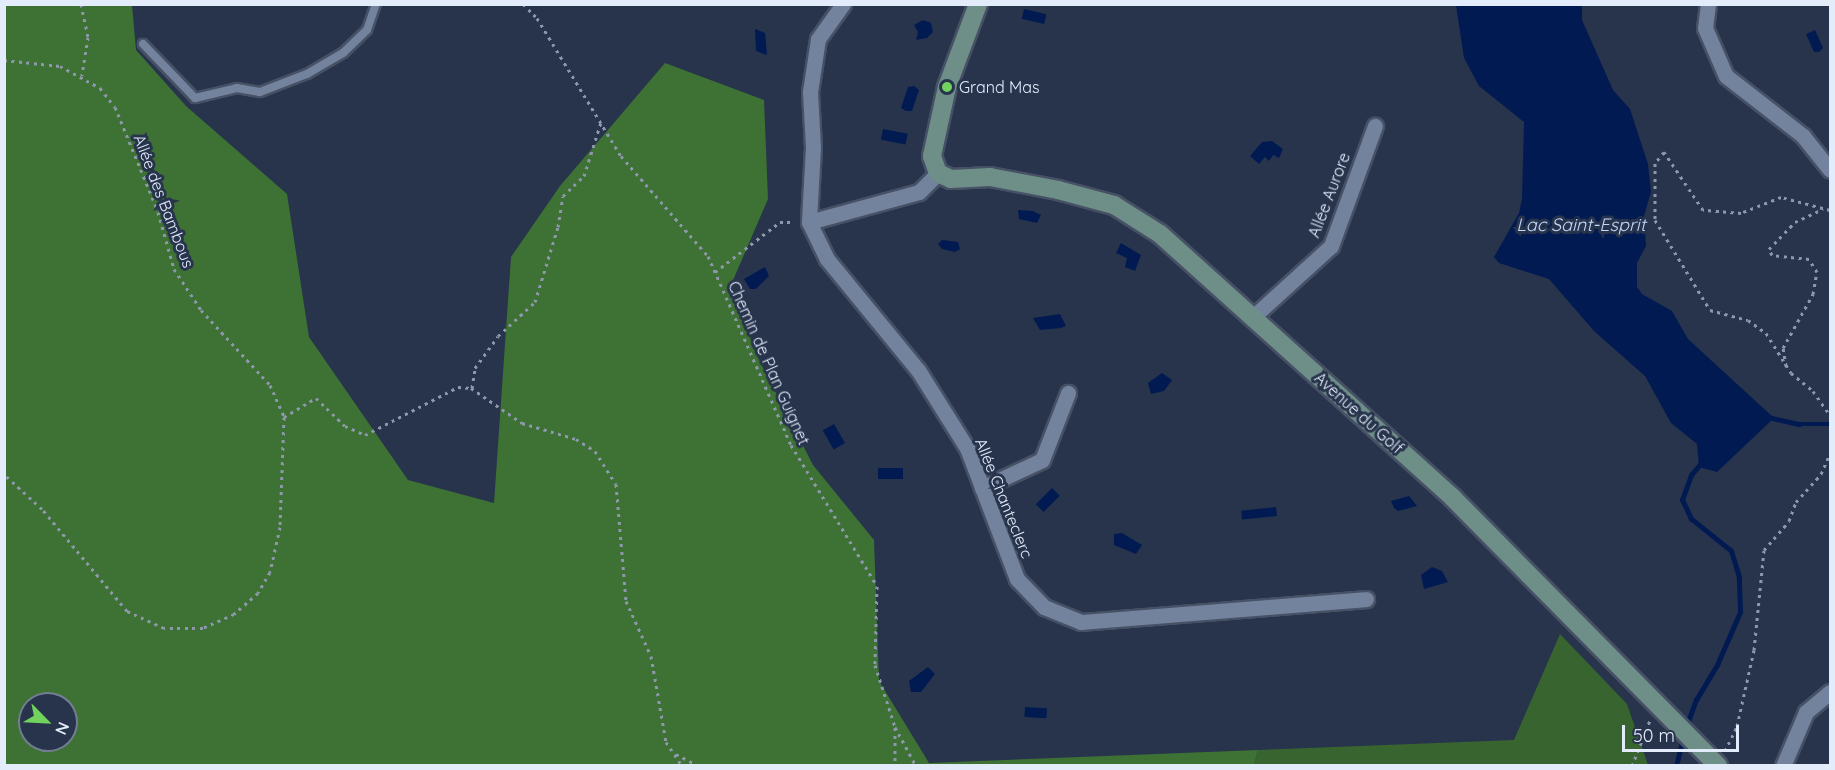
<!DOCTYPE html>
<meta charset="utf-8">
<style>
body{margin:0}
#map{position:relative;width:1835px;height:770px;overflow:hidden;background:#27344c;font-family:Quicksand,sans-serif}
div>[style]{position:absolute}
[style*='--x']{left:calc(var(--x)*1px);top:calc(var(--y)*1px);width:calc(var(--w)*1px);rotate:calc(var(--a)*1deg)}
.green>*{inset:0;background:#38642f}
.forest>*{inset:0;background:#3e7134}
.water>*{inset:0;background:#011a52;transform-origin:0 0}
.stream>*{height:4.5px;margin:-2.25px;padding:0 2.25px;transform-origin:2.25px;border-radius:2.25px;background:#011a52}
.path>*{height:3px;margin-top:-1.5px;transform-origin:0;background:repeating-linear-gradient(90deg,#8d98ab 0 3px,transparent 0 7.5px)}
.roads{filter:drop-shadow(2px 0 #475166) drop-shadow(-2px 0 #475166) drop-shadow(0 2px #475166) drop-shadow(0 -2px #475166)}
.lane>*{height:8px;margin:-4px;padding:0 4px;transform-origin:4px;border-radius:4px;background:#73839e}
.street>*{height:15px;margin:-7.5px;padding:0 7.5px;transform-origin:7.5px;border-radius:7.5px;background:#73839e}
.secondary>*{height:18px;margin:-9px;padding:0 9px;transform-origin:9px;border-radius:9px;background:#6e8e88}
.dots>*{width:16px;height:16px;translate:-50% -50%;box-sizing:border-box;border:3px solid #27344c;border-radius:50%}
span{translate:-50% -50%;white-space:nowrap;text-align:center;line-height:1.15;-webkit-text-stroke:6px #27344c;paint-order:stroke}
.poi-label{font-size:16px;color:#e3ecfb}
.left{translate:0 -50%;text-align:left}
.street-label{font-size:16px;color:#e3ecfb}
.water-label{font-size:18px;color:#c4d8fc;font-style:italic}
.frame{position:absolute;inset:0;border:6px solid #e3ecfb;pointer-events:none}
.north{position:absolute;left:18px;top:692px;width:60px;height:60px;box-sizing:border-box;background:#27344c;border:2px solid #727e92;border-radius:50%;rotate:114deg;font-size:16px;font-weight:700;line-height:24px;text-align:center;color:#e3ecfb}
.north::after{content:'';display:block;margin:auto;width:21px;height:27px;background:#71d25e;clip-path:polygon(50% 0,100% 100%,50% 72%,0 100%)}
.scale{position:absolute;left:1622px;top:725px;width:117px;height:27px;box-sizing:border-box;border:3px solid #e3ecfb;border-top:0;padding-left:8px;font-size:18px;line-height:21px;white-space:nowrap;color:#e3ecfb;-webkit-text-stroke:4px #27344c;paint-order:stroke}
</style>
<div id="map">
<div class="green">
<div style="clip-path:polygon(1560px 634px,1627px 704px,1648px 765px,1254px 765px,1258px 750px,1514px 740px)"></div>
</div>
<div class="forest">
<div style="clip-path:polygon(evenodd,4px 5px,132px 5px,136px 50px,186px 106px,287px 194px,309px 337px,408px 480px,494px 503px,511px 257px,560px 186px,665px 63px,764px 100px,768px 199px,731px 285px,756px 354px,813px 465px,874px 540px,879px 681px,929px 763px,1258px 750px,1254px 765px,5px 765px,4px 5px,30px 704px,66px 704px,66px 740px,30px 740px,30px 704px)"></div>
</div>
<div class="water">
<div style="clip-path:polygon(1456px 5px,1582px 5px,1582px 20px,1613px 90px,1630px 109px,1648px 164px,1651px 192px,1644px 216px,1646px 246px,1637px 263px,1637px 287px,1642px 294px,1672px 311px,1688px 339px,1774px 418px,1717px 472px,1699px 467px,1697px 444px,1671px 423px,1645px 376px,1594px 331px,1549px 279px,1499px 263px,1494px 257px,1519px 213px,1522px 199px,1524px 122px,1479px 86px,1464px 58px)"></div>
<div style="left:1024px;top:9px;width:23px;height:10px;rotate:13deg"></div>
<div style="clip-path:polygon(923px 20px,931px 23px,933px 32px,927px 38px,916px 40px,918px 32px,914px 25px)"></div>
<div style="clip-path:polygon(755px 29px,765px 33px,767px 55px,756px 51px)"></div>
<div style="clip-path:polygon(1815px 30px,1823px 48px,1819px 52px,1814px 52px,1806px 34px)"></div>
<div style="clip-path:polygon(914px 86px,919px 90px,912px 111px,906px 111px,901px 108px,908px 87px)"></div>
<div style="left:883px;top:129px;width:25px;height:11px;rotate:11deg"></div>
<div style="clip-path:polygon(1272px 141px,1283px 149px,1279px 158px,1273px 155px,1269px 161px,1265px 157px,1259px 164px,1250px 156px,1262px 142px)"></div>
<div style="clip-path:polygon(1018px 210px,1033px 211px,1041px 215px,1037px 223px,1019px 219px)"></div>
<div style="clip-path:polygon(942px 240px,958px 242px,960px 249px,955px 252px,942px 249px,938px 244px)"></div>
<div style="clip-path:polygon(1121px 243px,1141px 255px,1135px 271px,1125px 267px,1127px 258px,1116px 253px)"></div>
<div style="clip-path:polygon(765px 267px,769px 276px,756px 289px,750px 289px,744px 279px)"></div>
<div style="clip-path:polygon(1060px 314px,1066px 326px,1061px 328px,1040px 330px,1033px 318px)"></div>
<div style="clip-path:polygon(1162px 373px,1172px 380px,1164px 391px,1151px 394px,1148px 383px)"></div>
<div style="left:834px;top:424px;width:22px;height:13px;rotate:60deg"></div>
<div style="left:878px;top:468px;width:25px;height:11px"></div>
<div style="left:1052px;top:488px;width:11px;height:23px;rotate:45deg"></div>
<div style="clip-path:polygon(1409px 496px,1417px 506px,1398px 511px,1394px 508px,1391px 501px)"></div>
<div style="left:1276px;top:507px;width:9px;height:35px;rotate:84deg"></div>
<div style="clip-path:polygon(1122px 533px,1142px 545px,1136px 554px,1114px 545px,1114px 534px)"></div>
<div style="clip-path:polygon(1432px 567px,1442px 571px,1448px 582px,1424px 589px,1421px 575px)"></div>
<div style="clip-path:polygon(928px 667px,935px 674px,921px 692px,911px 692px,909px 681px)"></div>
<div style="left:1025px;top:707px;width:22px;height:10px;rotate:3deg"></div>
</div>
<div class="stream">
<div style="--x:1768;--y:417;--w:32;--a:13"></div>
<div style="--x:1799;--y:424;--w:31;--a:0"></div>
<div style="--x:1686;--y:727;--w:29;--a:-70"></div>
<div style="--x:1696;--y:700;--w:41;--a:-59"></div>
<div style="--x:1717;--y:665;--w:58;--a:-66.5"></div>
<div style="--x:1740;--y:612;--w:35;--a:-92"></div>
<div style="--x:1739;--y:577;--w:27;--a:-107"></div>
<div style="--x:1731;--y:551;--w:51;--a:-141.3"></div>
<div style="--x:1691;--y:519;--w:21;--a:-115"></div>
<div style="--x:1682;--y:500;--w:27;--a:-70"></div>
<div style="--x:1691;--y:475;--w:16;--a:-50"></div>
<div style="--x:1676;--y:766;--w:29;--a:-76"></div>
</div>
<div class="path">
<div style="--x:81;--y:4;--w:34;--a:78"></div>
<div style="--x:88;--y:37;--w:39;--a:99"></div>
<div style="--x:523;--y:4;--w:20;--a:45"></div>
<div style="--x:537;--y:18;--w:162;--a:58.7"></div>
<div style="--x:621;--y:156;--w:133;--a:49"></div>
<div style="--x:708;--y:256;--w:206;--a:66.3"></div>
<div style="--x:791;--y:445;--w:165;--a:58.6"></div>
<div style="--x:877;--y:586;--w:79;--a:91.5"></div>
<div style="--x:875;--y:665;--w:65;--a:72.1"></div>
<div style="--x:895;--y:727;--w:44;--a:61.7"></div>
<div style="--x:4;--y:60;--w:56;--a:6.1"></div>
<div style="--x:60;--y:66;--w:46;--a:28.8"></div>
<div style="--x:100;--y:88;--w:24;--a:52"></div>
<div style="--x:115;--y:107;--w:113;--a:67.7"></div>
<div style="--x:158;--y:212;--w:59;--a:74.3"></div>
<div style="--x:174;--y:269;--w:49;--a:56.6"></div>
<div style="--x:201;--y:310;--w:102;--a:47.4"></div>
<div style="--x:270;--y:385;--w:35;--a:66"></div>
<div style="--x:284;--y:417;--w:110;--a:92.1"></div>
<div style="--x:280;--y:527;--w:46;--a:102.5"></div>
<div style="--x:270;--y:572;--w:24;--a:120"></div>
<div style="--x:258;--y:593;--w:32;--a:139"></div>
<div style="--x:234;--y:614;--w:34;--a:156"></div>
<div style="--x:203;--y:628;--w:39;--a:180"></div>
<div style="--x:164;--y:628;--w:41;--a:-155.3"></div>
<div style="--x:127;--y:611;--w:133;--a:-129.8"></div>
<div style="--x:42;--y:509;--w:52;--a:-137.4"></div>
<div style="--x:1830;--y:210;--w:51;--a:-165.1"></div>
<div style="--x:1781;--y:197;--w:43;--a:158.2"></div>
<div style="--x:1741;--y:213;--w:38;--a:-175"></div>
<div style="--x:1703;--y:210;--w:70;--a:-123.9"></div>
<div style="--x:1664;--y:152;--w:14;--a:129"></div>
<div style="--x:1655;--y:163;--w:57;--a:90"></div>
<div style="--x:1655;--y:220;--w:105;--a:58.6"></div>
<div style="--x:1710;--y:310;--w:39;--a:15"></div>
<div style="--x:1748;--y:320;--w:22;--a:36"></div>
<div style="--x:1766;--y:333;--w:47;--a:58"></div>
<div style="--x:1791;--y:373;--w:28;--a:39"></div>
<div style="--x:1813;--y:391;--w:29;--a:55"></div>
<div style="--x:715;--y:272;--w:82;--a:-37.6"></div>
<div style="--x:780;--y:222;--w:15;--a:0"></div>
<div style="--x:1786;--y:366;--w:18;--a:-99"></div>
<div style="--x:1783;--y:348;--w:62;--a:-60.9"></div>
<div style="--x:1813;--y:294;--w:22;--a:-80"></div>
<div style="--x:1817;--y:272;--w:15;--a:-122"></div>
<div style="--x:1809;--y:259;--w:37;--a:-174"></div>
<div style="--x:1772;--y:255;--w:7;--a:-117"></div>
<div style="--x:1769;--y:249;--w:37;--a:-46"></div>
<div style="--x:1795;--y:222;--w:31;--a:-25"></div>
<div style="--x:472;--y:388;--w:20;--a:-81"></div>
<div style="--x:475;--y:368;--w:39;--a:-54"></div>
<div style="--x:498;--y:336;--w:50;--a:-42.6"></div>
<div style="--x:535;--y:302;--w:78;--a:-73"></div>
<div style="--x:558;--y:227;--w:31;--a:-81"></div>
<div style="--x:563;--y:196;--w:29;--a:-44"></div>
<div style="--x:584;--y:176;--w:57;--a:-72.5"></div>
<div style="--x:284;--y:417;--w:37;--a:-31"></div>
<div style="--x:316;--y:398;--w:40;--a:44"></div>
<div style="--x:345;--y:426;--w:22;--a:24"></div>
<div style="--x:365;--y:435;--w:105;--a:-27.3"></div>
<div style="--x:458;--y:387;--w:13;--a:4"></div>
<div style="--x:471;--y:388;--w:62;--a:34.5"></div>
<div style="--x:522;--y:423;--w:56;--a:16.5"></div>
<div style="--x:576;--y:439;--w:22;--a:32"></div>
<div style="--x:595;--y:451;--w:39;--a:58"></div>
<div style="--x:616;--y:484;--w:117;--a:85.1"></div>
<div style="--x:626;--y:601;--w:60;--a:65.6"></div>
<div style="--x:651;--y:656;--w:87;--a:80.1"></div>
<div style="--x:666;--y:742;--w:29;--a:56"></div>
<div style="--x:895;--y:728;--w:38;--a:90"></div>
<div style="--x:1725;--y:751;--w:28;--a:-64"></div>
<div style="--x:1737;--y:726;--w:78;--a:-77.4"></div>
<div style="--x:1754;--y:650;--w:100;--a:-84.3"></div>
<div style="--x:1764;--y:550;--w:38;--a:-49"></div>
<div style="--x:1789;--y:521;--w:20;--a:-70"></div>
<div style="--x:1796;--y:502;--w:38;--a:-48"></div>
<div style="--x:1821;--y:474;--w:22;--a:-66"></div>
<div style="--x:676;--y:754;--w:26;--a:28"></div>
<div style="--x:1632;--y:766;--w:49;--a:-68.6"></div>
</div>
<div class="roads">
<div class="lane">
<div style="--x:143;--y:44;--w:75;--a:46.1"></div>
<div style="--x:195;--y:98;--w:43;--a:-13.4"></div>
<div style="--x:237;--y:88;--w:23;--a:10"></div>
<div style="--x:260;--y:92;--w:50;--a:-21"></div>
<div style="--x:307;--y:74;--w:42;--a:-30.3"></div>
<div style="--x:343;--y:53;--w:33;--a:-44"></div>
<div style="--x:367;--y:30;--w:28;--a:-71"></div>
</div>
<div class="street">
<div style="--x:843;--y:4;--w:43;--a:125.5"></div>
<div style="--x:818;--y:39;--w:54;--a:98.6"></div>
<div style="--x:810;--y:92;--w:55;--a:86.9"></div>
<div style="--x:813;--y:147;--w:75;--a:93.1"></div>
<div style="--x:809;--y:222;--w:41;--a:64.1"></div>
<div style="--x:827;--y:259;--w:144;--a:50.7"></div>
<div style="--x:918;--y:370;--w:92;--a:57.9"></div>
<div style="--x:967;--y:448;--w:140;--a:69.1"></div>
<div style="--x:1017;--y:579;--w:39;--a:46"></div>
<div style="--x:1044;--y:607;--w:40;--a:22"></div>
<div style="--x:1081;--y:622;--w:286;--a:-4.6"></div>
<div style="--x:1708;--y:4;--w:24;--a:97"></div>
<div style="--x:1705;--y:28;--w:52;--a:66.4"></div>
<div style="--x:1726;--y:76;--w:98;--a:37.9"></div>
<div style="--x:1803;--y:136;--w:43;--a:51.5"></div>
<div style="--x:809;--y:222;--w:114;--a:-15.3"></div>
<div style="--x:919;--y:192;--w:27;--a:-45"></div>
<div style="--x:1253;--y:317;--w:105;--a:-42.3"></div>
<div style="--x:1331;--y:246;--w:128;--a:-69.9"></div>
<div style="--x:982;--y:488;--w:66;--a:-25"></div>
<div style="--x:1042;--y:460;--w:72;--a:-68.8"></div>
<div style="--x:1783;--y:766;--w:59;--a:-66.9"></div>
<div style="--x:1806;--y:712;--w:31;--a:-40"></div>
</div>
<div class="secondary">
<div style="--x:978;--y:4;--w:89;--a:110.5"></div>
<div style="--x:947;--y:87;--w:71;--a:102.3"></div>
<div style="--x:932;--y:156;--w:18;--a:71"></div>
<div style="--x:938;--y:173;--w:14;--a:25"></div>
<div style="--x:951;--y:179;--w:39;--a:-3"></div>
<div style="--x:990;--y:177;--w:69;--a:10.8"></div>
<div style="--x:1058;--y:190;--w:58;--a:15"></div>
<div style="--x:1114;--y:205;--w:54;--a:32.2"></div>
<div style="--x:1160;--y:234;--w:394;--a:42"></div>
<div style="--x:1453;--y:498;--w:377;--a:45.3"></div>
</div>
</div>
<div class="dots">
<div style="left:947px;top:87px;background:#71d25e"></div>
</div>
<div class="poi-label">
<span class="left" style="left:959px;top:87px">Grand Mas</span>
</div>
<div class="street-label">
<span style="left:1329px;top:195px;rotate:-69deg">Allée Aurore</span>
<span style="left:164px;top:201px;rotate:69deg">Allée des Bambous</span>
<span style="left:769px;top:363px;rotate:66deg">Chemin de Plan Guignet</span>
<span style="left:1359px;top:413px;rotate:42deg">Avenue du Golf</span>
<span style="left:1004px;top:498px;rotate:68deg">Allée Chanteclerc</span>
</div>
<div class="water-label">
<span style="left:1581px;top:225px">Lac Saint-Esprit</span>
</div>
<div class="frame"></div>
<div class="north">N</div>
<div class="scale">50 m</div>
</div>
